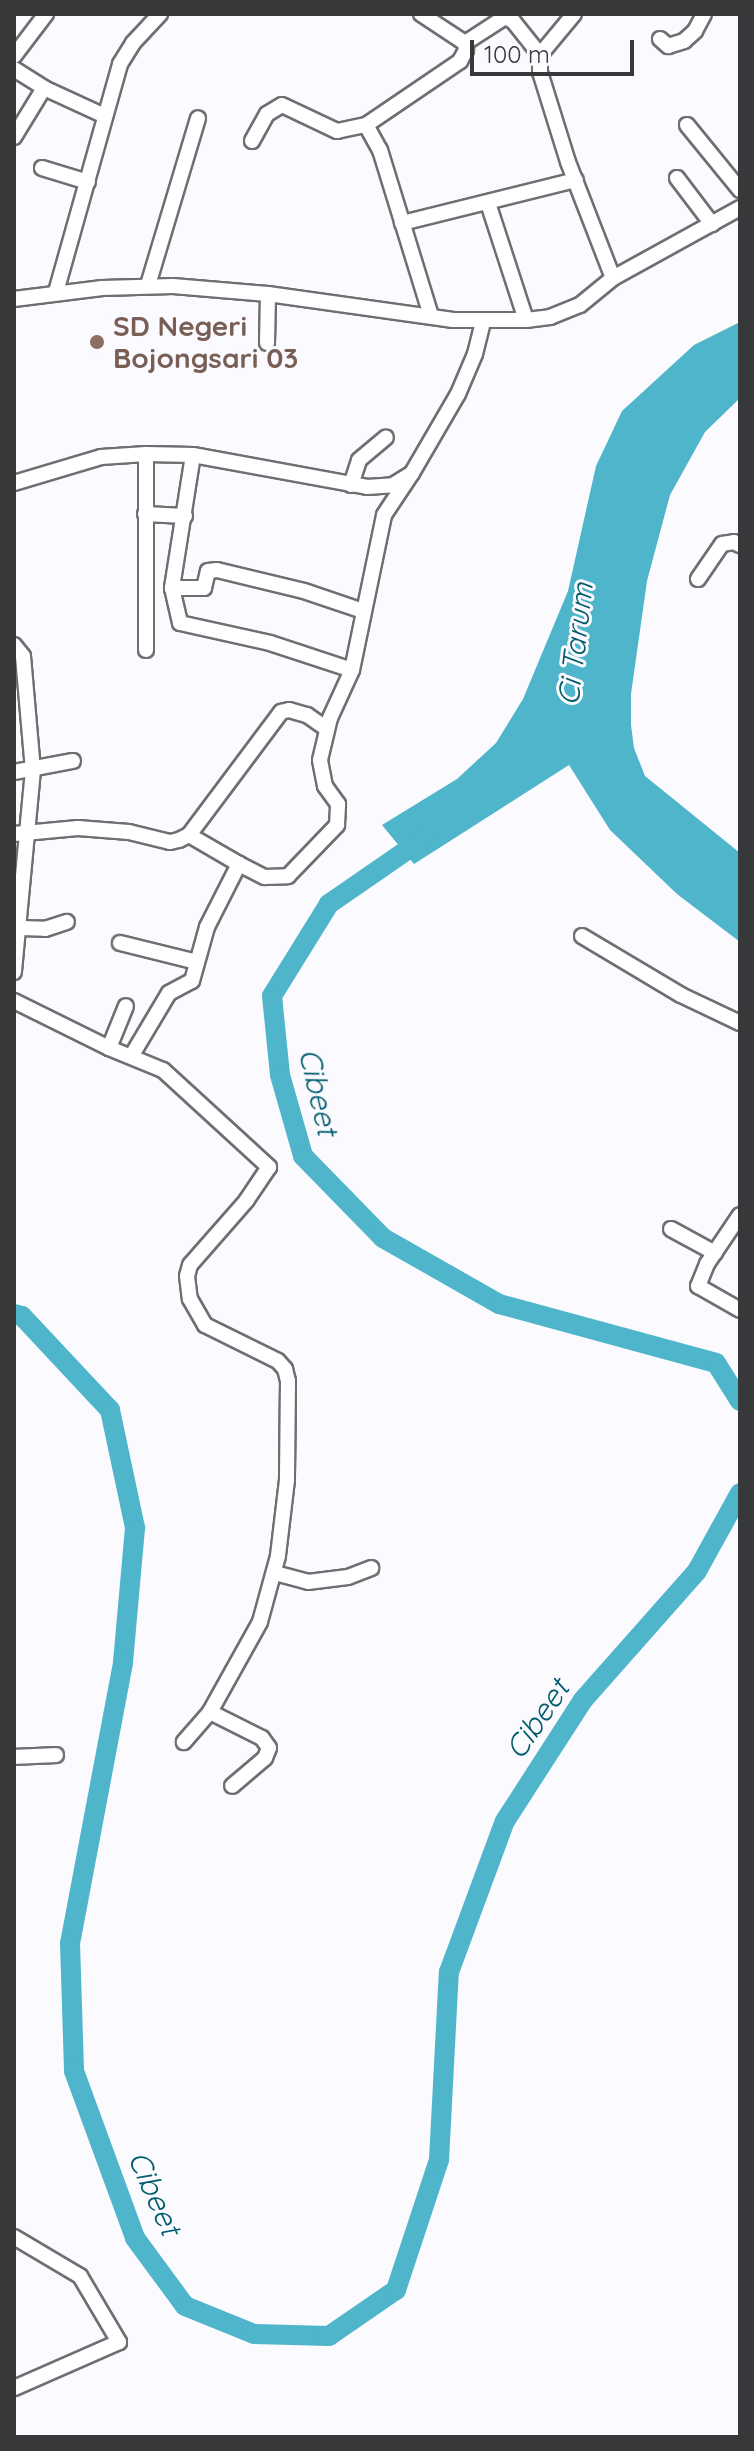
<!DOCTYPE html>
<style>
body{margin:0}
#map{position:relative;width:754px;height:2451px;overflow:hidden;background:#fafaff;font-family:Quicksand,sans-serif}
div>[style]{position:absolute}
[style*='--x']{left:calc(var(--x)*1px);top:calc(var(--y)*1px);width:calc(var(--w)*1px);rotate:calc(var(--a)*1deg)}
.water>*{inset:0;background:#4fb5cb}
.river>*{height:20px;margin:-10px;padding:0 10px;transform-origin:10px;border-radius:10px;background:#4fb5cb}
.roads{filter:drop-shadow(2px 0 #6e6f73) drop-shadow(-2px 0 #6e6f73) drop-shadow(0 2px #6e6f73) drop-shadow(0 -2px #6e6f73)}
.minor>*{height:14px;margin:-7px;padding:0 7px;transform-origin:7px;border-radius:7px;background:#fff}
.dots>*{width:22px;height:22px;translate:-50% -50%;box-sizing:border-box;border:4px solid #fafaff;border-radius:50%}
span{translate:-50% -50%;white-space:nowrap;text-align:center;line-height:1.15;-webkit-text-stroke:6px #fafaff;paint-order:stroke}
.education-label{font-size:28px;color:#785e54;font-weight:700}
.left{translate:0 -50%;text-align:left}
.water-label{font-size:30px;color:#005c6c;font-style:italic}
.frame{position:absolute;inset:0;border:16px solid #373839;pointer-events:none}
.scale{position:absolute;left:470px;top:40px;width:164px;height:36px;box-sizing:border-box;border:4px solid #373839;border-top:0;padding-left:10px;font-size:24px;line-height:28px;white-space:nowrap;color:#373839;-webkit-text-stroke:6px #fafaff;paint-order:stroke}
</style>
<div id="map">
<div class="water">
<div style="clip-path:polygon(740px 322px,740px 398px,705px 432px,670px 495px,647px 581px,631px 694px,631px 725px,634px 748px,645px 776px,740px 853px,740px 942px,677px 894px,610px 830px,569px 765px,414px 864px,382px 825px,457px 779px,496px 743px,523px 699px,568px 591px,596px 466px,622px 411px,694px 345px)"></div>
</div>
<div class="river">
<div style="--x:426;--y:837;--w:118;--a:145.4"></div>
<div style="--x:329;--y:904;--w:108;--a:121.8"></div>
<div style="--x:272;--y:996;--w:79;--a:84.2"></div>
<div style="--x:280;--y:1075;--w:84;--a:74.1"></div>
<div style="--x:303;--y:1156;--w:115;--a:45.7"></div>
<div style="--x:383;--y:1238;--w:133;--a:29.6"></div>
<div style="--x:499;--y:1304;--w:225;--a:15.2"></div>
<div style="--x:716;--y:1363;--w:45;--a:57.7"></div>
<div style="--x:14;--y:1314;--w:8;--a:14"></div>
<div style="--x:22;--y:1316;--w:129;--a:46.9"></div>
<div style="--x:110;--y:1410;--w:121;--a:78"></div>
<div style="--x:135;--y:1528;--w:136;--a:95.1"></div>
<div style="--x:123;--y:1663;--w:285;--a:100.7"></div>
<div style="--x:70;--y:1943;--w:128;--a:88.2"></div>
<div style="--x:74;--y:2071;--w:178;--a:69.9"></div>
<div style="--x:135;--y:2238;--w:84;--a:53.7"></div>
<div style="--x:185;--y:2306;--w:74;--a:22.1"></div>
<div style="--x:254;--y:2334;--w:75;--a:1.5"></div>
<div style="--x:329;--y:2336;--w:81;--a:-34.5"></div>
<div style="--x:396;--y:2290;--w:137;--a:-71.7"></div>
<div style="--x:439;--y:2160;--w:188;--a:-87"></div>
<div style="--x:449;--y:1972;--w:161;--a:-69.7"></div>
<div style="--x:505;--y:1821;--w:144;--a:-57.2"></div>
<div style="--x:583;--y:1700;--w:172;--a:-48.5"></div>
<div style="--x:697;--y:1571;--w:89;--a:-61.1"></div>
</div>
<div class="roads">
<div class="minor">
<div style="--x:421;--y:14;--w:53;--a:33.4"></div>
<div style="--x:574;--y:14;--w:53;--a:129.7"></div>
<div style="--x:540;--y:55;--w:17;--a:90"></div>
<div style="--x:540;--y:72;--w:94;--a:72.7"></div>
<div style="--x:568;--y:162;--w:124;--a:68.8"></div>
<div style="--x:660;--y:39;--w:11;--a:41"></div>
<div style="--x:668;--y:46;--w:17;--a:-17"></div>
<div style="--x:684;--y:41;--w:15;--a:-42"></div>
<div style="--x:695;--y:31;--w:19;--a:-62"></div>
<div style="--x:465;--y:43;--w:48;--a:-33"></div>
<div style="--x:505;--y:17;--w:9;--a:27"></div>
<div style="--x:513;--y:21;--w:43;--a:51.5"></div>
<div style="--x:14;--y:56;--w:53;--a:-52.7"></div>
<div style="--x:14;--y:69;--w:36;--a:32"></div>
<div style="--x:44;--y:88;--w:67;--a:24.7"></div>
<div style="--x:366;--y:125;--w:29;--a:61"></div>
<div style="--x:380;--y:150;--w:174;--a:72.9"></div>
<div style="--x:687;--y:125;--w:84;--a:50.8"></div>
<div style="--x:14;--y:137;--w:57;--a:-58.5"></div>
<div style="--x:252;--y:141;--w:31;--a:-61"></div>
<div style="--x:267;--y:114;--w:17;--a:-31"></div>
<div style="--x:282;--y:105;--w:61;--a:25.3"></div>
<div style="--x:337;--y:131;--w:30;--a:-12"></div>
<div style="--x:366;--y:125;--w:114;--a:-34.2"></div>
<div style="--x:460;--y:61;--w:13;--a:-61"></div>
<div style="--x:466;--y:50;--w:7;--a:-98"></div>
<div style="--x:42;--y:168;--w:48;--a:16.9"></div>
<div style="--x:677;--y:178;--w:58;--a:52.7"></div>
<div style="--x:488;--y:203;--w:123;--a:72"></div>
<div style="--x:402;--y:223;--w:179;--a:-13.9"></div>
<div style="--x:148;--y:285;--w:174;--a:-73.3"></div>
<div style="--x:56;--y:292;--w:237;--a:-74.3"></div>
<div style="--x:120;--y:64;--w:25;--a:-58"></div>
<div style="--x:133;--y:43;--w:40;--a:-47"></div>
<div style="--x:14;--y:299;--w:89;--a:-7.1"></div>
<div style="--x:102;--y:288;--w:71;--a:-1.6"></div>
<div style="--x:173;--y:286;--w:95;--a:4.8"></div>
<div style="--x:268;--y:294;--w:187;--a:8"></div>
<div style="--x:453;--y:320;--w:73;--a:0"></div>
<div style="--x:526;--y:320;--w:24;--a:-7"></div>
<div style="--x:550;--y:317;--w:32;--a:-22"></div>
<div style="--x:580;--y:305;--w:43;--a:-39.3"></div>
<div style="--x:613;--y:278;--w:145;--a:-28.9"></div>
<div style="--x:267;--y:343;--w:49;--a:-88.8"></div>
<div style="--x:146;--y:454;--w:196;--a:90"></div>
<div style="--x:193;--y:455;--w:135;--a:99"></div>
<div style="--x:172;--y:588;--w:36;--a:77"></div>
<div style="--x:180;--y:623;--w:92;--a:12.5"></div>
<div style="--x:270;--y:643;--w:86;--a:18.2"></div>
<div style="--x:14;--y:483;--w:91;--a:-16.6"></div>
<div style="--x:101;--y:457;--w:45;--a:-3.8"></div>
<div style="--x:146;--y:454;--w:47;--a:1.2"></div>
<div style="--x:193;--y:455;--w:177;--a:10.4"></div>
<div style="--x:367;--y:487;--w:26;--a:-4"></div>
<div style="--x:393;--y:485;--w:22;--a:-32"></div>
<div style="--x:412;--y:473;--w:91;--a:-59.8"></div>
<div style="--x:458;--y:394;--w:43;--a:-67"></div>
<div style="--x:475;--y:354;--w:33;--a:-76"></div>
<div style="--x:351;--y:485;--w:26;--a:-72"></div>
<div style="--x:359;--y:460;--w:35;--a:-40"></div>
<div style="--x:145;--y:514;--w:40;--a:2.9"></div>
<div style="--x:698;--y:579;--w:42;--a:-55.6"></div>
<div style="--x:722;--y:544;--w:12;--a:-9"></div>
<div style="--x:734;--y:542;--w:7;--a:27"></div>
<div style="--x:172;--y:588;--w:32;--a:0"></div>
<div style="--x:204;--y:588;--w:17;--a:-77"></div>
<div style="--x:208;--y:571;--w:9;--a:-6"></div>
<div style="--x:217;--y:570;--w:89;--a:13.6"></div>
<div style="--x:304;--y:591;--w:62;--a:18.7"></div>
<div style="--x:14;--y:645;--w:14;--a:51"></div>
<div style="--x:23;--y:656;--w:114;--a:85"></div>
<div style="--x:33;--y:770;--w:203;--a:95.4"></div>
<div style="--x:14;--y:772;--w:60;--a:-10.6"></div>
<div style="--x:14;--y:834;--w:64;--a:-5.4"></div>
<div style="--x:78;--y:828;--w:51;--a:4.5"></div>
<div style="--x:129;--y:832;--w:42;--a:13.7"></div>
<div style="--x:170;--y:842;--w:9;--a:-13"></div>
<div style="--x:179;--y:840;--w:11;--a:-27"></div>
<div style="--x:189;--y:835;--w:154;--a:-53.2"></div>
<div style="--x:281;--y:712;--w:8;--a:-14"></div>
<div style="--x:289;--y:710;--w:19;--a:16"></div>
<div style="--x:307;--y:715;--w:24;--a:35"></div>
<div style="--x:189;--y:835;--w:58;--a:30.1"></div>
<div style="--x:21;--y:928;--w:24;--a:2"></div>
<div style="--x:45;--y:929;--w:23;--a:-18"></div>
<div style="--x:582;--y:936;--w:115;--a:30.8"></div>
<div style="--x:681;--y:995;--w:65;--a:25.4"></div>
<div style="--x:120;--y:943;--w:79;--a:13.9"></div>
<div style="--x:14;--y:1001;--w:106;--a:26.3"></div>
<div style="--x:109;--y:1048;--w:58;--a:22.2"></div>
<div style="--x:163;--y:1070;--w:144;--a:42.5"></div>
<div style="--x:269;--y:1167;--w:40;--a:124"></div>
<div style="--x:247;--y:1200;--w:86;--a:131.2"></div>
<div style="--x:190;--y:1265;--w:11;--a:105"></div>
<div style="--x:187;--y:1276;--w:23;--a:83"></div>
<div style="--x:190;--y:1299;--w:30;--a:60"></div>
<div style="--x:205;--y:1325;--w:81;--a:26.3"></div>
<div style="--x:278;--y:1361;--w:11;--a:49"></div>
<div style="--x:285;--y:1369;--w:12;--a:76"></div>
<div style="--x:288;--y:1381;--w:99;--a:90.6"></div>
<div style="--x:287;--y:1480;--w:77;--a:96.8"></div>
<div style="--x:278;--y:1556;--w:68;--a:105.3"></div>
<div style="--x:260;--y:1622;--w:103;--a:119.1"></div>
<div style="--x:210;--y:1712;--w:40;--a:131"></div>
<div style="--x:109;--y:1048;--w:45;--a:-68"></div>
<div style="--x:132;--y:1055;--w:72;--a:-59.2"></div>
<div style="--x:169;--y:993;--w:26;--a:-28"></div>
<div style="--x:192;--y:981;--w:56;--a:-74.5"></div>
<div style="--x:207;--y:927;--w:71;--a:-63.1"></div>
<div style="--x:239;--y:864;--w:29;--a:27"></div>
<div style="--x:265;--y:877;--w:23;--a:-2"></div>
<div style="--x:288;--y:876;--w:71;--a:-46.1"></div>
<div style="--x:337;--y:825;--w:21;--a:-87"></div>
<div style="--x:338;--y:804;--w:22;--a:-126"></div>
<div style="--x:325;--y:786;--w:26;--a:-101"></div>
<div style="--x:320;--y:760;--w:43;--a:-76.6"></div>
<div style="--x:330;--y:718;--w:53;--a:-65.4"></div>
<div style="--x:352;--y:670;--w:158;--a:-78.3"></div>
<div style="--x:384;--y:515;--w:50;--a:-56.3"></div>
<div style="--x:740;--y:1215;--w:59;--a:124"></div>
<div style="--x:707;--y:1264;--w:24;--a:112"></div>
<div style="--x:698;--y:1286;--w:48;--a:29.7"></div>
<div style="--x:671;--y:1229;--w:50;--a:28.6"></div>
<div style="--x:275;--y:1573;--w:34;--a:15"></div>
<div style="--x:308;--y:1582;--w:40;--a:-7.1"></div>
<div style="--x:348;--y:1577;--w:25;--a:-21"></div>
<div style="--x:210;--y:1712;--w:58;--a:26.6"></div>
<div style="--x:262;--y:1738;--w:12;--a:55"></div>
<div style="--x:269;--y:1748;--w:11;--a:112"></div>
<div style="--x:265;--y:1758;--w:43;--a:139.7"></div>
<div style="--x:14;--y:1757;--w:42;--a:-2.7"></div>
<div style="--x:14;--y:2237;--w:77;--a:30.6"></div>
<div style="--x:80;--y:2276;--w:77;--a:59.4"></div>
<div style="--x:119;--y:2342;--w:115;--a:156.3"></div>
</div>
</div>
<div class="dots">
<div style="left:97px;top:342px;background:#8d6e63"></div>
</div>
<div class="education-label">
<span class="left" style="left:113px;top:342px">SD Negeri<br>Bojongsari 03</span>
</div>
<div class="water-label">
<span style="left:575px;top:644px;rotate:-83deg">Ci Tarum</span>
<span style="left:319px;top:1092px;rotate:77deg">Cibeet</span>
<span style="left:537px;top:1719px;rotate:-56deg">Cibeet</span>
<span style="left:155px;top:2193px;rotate:66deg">Cibeet</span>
</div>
<div class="frame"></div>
<div class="scale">100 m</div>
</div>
